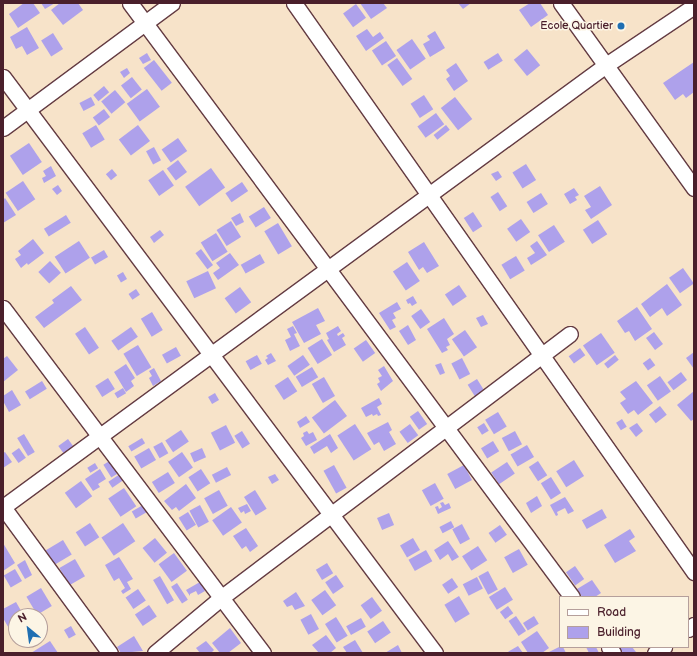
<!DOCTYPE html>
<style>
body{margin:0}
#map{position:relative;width:697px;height:656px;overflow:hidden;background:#f7e3c9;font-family:"Balsamiq Sans",sans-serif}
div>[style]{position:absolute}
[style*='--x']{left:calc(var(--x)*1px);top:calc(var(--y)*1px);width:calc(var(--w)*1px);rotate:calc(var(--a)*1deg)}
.building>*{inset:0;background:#aea1eb;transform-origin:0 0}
.roads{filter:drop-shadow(1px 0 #643c43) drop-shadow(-1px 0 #643c43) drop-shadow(0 1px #643c43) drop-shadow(0 -1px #643c43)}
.minor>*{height:15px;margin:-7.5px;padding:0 7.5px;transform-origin:7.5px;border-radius:7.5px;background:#fff}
.dots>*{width:11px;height:11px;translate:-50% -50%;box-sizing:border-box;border:2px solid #fcf5e5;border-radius:50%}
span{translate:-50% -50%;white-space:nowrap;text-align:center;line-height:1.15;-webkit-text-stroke:3px #fcf5e5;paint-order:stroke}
.poi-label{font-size:11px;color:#4a1f2b}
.right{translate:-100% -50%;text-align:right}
.frame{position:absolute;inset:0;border:4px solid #4a1f2b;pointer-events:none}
.legend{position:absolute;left:559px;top:596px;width:130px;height:52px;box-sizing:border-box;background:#fcf5e5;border:1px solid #b59f9b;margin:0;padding:5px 7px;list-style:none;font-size:12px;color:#4a1f2b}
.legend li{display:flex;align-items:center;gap:8px;height:20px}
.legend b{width:20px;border:1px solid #b59f9b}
.north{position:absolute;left:8px;top:608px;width:40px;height:40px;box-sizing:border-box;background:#fcf5e5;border:1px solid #b59f9b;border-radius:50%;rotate:331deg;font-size:11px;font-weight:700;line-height:16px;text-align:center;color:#4a1f2b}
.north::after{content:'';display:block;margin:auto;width:14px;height:18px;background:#1f6fb2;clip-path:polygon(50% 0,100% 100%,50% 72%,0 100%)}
</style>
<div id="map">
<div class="building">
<div style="clip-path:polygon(24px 3px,33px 3px,40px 13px,18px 28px,9px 14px)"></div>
<div style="clip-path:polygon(41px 3px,55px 3px,45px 9px)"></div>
<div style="clip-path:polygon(60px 3px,78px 3px,83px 10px,63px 25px,51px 10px)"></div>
<div style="clip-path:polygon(360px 3px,383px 3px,387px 8px,371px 19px)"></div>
<div style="clip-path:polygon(458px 3px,471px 3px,463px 9px)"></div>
<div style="clip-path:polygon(530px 3px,540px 3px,548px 15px,531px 27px,519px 10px)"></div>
<div style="left:356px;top:4px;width:17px;height:16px;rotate:54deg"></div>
<div style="clip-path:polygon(27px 27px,39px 48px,27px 55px,22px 46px,16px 49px,10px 37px)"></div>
<div style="clip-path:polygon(367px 29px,373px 37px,380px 32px,384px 38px,366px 51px,356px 36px)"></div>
<div style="clip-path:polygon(435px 31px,445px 48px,430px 57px,423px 44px,430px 40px,427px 36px)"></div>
<div style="left:53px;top:33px;width:19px;height:14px;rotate:58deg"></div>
<div style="left:412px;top:39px;width:24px;height:19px;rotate:55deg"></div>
<div style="left:386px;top:41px;width:18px;height:17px;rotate:56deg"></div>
<div style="left:527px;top:49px;width:21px;height:17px;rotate:51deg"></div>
<div style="clip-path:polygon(147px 53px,151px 60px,143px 64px,139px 58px)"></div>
<div style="left:498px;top:53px;width:9px;height:17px;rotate:58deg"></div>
<div style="left:397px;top:58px;width:26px;height:12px;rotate:54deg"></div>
<div style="left:154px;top:60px;width:29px;height:13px;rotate:52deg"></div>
<div style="clip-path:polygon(694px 62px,694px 92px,686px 98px,683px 94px,675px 100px,663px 83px)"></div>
<div style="clip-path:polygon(456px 63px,468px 81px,454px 91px,446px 79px,450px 76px,446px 70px)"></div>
<div style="clip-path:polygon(127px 68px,130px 73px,124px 78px,120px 72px)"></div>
<div style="left:132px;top:77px;width:16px;height:14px;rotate:52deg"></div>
<div style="left:104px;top:86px;width:8px;height:14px;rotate:50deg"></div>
<div style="left:147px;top:89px;width:22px;height:25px;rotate:54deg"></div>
<div style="left:115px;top:90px;width:16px;height:18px;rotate:50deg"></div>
<div style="left:424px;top:95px;width:17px;height:16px;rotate:57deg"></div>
<div style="left:91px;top:97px;width:9px;height:13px;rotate:63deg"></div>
<div style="left:455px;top:97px;width:28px;height:18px;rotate:52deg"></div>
<div style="left:104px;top:109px;width:10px;height:14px;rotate:53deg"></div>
<div style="left:436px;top:113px;width:14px;height:23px;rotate:54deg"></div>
<div style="left:96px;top:125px;width:17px;height:16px;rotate:59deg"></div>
<div style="left:138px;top:125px;width:20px;height:24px;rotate:53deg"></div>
<div style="left:446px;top:125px;width:6px;height:16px;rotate:51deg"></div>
<div style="left:178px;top:138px;width:16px;height:20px;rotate:55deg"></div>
<div style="left:29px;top:143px;width:23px;height:23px;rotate:56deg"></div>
<div style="left:154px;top:147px;width:15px;height:9px;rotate:62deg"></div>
<div style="left:178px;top:160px;width:15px;height:14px;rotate:53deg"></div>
<div style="left:526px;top:164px;width:19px;height:16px;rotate:58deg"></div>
<div style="clip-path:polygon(51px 166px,56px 176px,44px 183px,42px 178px,46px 176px,43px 171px)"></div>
<div style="left:211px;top:168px;width:24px;height:32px;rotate:54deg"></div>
<div style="left:112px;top:169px;width:8px;height:8px;rotate:50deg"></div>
<div style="left:163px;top:170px;width:19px;height:18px;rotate:55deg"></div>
<div style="clip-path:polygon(498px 171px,502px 177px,496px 181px,491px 174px)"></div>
<div style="left:23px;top:181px;width:22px;height:21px;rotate:56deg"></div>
<div style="left:242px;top:182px;width:11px;height:20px;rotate:56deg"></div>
<div style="clip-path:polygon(58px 185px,62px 191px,57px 195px,52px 189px)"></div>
<div style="clip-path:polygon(600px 186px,612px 205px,591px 219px,585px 210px,591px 207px,584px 196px)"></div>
<div style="clip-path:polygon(574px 188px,579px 195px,575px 197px,577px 200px,570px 204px,564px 194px)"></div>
<div style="left:498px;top:192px;width:17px;height:9px;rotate:57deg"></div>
<div style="left:541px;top:193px;width:13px;height:17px;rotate:58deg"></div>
<div style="clip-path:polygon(5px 198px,16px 215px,3px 223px,3px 200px)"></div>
<div style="left:264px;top:207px;width:13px;height:18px;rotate:58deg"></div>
<div style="left:473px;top:212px;width:17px;height:11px;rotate:57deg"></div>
<div style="clip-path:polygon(240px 213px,244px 222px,236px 226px,231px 218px)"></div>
<div style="left:66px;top:215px;width:9px;height:26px;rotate:58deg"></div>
<div style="left:521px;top:219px;width:16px;height:17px;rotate:55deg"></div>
<div style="left:598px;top:220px;width:17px;height:18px;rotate:57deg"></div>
<div style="left:231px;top:221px;width:19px;height:17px;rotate:58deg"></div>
<div style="left:278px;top:223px;width:27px;height:16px;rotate:59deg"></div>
<div style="left:554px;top:225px;width:20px;height:19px;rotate:57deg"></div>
<div style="clip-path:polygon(160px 230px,164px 235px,154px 243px,150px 237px)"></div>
<div style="left:216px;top:233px;width:22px;height:18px;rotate:58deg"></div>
<div style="clip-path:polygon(33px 239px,44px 253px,28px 265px,27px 263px,21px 268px,15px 259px,21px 255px,18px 251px)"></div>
<div style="left:79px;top:241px;width:20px;height:29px;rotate:57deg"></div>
<div style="clip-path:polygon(537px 241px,547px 255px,531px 265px,527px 258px,535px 253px,530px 246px)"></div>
<div style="clip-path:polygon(424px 242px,439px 266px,427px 273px,423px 267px,419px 270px,408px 252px)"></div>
<div style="left:201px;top:249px;width:20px;height:7px;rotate:53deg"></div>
<div style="left:104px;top:250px;width:8px;height:15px;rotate:60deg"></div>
<div style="clip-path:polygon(230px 253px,239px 265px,218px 280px,213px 273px,220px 268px,216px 263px)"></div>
<div style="left:260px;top:254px;width:10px;height:22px;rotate:61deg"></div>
<div style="left:516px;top:256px;width:17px;height:17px;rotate:59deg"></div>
<div style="left:50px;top:261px;width:16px;height:16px;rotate:47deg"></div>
<div style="left:407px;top:262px;width:23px;height:17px;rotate:56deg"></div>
<div style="left:683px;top:268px;width:19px;height:17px;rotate:55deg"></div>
<div style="left:208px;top:271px;width:19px;height:24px;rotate:65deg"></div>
<div style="left:123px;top:272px;width:8px;height:7px;rotate:60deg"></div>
<div style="clip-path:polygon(667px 284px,682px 305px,667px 316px,662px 308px,650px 317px,641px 304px)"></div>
<div style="left:459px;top:285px;width:14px;height:17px;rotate:56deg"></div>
<div style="clip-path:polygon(71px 286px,82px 300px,44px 328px,35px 317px,54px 303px,52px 300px)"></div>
<div style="left:240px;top:287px;width:19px;height:19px;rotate:54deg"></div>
<div style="left:136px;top:289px;width:7px;height:9px;rotate:56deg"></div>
<div style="clip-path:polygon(413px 296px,417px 303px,412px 306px,410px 303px,408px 304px,406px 300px)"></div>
<div style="clip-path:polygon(397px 302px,401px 309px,393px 313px,396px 318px,392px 320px,396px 327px,390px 330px,379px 313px)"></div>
<div style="clip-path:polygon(637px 307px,652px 329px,635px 341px,629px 331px,625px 333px,617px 321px)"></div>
<div style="clip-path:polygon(318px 308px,325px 321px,316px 325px,321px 334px,304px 343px,292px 322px)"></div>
<div style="left:421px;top:309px;width:16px;height:12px;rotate:55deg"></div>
<div style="left:152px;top:312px;width:21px;height:13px;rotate:59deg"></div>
<div style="clip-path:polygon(483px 315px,488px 324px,481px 327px,476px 318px)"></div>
<div style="clip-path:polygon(444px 318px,454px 334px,447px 339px,450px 345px,446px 347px,448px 350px,442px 353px,427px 329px)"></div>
<div style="clip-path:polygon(408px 325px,416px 340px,408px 345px,399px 331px)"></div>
<div style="clip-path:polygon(293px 326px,297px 333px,294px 334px,300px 346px,290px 351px,285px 340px,291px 337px,287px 329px)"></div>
<div style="clip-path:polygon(338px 326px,341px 331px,337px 334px,338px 336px,343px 333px,345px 336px,342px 338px,346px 345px,334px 352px,327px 340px,329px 339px,326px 333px)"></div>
<div style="left:85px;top:327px;width:25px;height:12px;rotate:56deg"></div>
<div style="left:131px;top:327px;width:12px;height:24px;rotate:55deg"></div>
<div style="left:465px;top:330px;width:21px;height:16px;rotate:55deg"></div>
<div style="left:654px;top:332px;width:15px;height:10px;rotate:53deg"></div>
<div style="left:601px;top:333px;width:24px;height:22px;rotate:55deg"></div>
<div style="left:322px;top:339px;width:19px;height:17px;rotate:58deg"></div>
<div style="left:366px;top:340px;width:16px;height:15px;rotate:55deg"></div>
<div style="left:138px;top:345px;width:26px;height:17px;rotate:59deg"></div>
<div style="left:176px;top:347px;width:10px;height:16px;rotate:61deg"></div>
<div style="left:580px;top:348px;width:9px;height:14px;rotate:54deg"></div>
<div style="clip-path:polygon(694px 352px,694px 369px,686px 358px)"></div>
<div style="clip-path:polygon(271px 353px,276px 361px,268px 365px,265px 360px,268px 358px,266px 356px)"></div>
<div style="left:257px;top:355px;width:10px;height:13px;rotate:61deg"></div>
<div style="left:303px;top:355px;width:12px;height:19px;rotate:55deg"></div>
<div style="left:615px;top:355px;width:6px;height:14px;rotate:51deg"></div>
<div style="clip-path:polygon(7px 356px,18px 370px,3px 382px,3px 359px)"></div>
<div style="left:462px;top:358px;width:18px;height:12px;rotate:63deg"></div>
<div style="left:650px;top:358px;width:9px;height:9px;rotate:54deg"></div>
<div style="clip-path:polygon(441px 363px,445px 373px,440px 375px,435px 365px)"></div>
<div style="clip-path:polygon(126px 364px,135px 378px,131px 381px,134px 386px,126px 392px,114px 372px)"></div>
<div style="clip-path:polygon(384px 366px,393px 381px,381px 391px,377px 384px,380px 382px,378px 378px,382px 376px,378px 370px)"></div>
<div style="left:312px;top:367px;width:12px;height:19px;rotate:59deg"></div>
<div style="clip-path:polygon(154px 368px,161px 381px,153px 386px,149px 378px,152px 376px,149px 371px)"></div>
<div style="left:681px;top:372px;width:10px;height:17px;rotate:53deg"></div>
<div style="left:660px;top:376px;width:19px;height:16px;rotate:55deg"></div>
<div style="left:288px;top:377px;width:17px;height:16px;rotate:57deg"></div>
<div style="left:324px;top:377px;width:22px;height:14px;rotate:60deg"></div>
<div style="left:108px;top:378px;width:13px;height:15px;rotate:58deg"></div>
<div style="left:477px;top:379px;width:15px;height:11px;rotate:58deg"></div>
<div style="left:42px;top:381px;width:9px;height:20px;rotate:58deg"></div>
<div style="clip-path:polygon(636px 381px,653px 403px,638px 415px,634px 410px,628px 414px,620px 403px,626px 399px,620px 392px)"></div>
<div style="left:123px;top:388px;width:6px;height:10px;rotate:59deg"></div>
<div style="clip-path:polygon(12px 390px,21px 405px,9px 412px,3px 401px,3px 396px)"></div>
<div style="clip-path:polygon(694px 391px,694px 419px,691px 421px,677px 405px)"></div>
<div style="left:215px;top:393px;width:8px;height:8px;rotate:60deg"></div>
<div style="clip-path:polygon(379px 398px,382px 404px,377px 407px,381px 415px,378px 416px,377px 414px,373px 416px,372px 414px,366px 417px,361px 408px)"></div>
<div style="left:335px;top:400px;width:20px;height:29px;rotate:53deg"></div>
<div style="left:660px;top:406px;width:11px;height:14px;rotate:52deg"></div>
<div style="left:418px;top:411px;width:16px;height:10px;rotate:55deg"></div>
<div style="left:498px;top:412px;width:17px;height:15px;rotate:59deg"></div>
<div style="clip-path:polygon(306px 416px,310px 422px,300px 428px,297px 422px)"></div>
<div style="left:622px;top:419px;width:9px;height:7px;rotate:58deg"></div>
<div style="clip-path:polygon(388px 422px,392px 430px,389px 432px,396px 444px,384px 451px,379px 442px,374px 445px,367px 433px)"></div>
<div style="left:484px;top:423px;width:9px;height:8px;rotate:58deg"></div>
<div style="clip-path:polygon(637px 423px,643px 431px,636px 437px,629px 428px)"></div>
<div style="left:355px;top:424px;width:30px;height:21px;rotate:57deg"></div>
<div style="left:410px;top:424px;width:14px;height:13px;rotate:54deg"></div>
<div style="left:226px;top:425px;width:20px;height:17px;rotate:63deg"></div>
<div style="left:181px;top:430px;width:14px;height:19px;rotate:56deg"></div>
<div style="left:242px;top:431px;width:15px;height:9px;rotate:58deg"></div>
<div style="clip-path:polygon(307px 431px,309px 434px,313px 432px,317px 440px,306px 446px,301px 438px,304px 436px,303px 433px)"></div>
<div style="left:515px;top:431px;width:15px;height:15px;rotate:62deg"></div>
<div style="left:24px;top:434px;width:21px;height:8px;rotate:59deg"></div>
<div style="clip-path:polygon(330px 434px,338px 448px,331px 453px,327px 446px,314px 454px,310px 447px)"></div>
<div style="left:142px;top:438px;width:6px;height:16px;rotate:59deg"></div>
<div style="left:68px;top:439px;width:9px;height:12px;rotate:54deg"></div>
<div style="left:493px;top:441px;width:12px;height:14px;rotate:59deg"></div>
<div style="left:162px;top:442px;width:13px;height:10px;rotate:61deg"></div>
<div style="left:527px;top:445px;width:14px;height:19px;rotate:60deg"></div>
<div style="left:19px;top:448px;width:12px;height:9px;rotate:55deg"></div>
<div style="left:149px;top:448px;width:14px;height:17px;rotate:60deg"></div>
<div style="left:202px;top:448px;width:10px;height:13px;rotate:66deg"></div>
<div style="clip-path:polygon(5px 452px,12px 462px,3px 468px,3px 453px)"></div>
<div style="left:182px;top:452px;width:19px;height:17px;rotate:55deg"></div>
<div style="left:111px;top:460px;width:15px;height:9px;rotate:58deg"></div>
<div style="left:574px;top:460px;width:19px;height:21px;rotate:58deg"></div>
<div style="left:538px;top:461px;width:17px;height:11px;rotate:57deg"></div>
<div style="left:507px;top:462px;width:14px;height:19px;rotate:56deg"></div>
<div style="left:95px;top:463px;width:6px;height:9px;rotate:59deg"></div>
<div style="left:334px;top:465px;width:26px;height:12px;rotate:61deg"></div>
<div style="left:464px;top:465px;width:17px;height:19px;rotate:62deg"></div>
<div style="left:227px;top:467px;width:9px;height:17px;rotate:63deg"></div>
<div style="clip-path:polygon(100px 469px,106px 479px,98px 484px,100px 487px,93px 491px,85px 479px)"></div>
<div style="left:201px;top:469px;width:17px;height:15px;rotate:57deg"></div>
<div style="left:168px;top:472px;width:13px;height:19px;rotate:58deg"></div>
<div style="left:120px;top:474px;width:7px;height:14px;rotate:56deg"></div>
<div style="clip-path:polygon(275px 474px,279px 480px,272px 484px,268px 477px)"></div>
<div style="left:551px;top:477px;width:19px;height:12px;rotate:58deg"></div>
<div style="left:81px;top:481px;width:19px;height:20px;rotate:54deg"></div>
<div style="left:435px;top:483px;width:18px;height:15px;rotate:61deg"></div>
<div style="clip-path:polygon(186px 484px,196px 498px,179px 511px,176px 507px,172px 510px,164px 501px)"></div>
<div style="left:124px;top:488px;width:22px;height:19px;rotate:56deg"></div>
<div style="left:219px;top:490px;width:18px;height:17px;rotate:61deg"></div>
<div style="left:255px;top:490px;width:22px;height:13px;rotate:58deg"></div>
<div style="clip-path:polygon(537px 496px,542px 506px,531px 513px,526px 503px)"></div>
<div style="clip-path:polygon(565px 497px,574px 511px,568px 514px,565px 508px,557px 512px,558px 515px,556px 516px,550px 505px)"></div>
<div style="clip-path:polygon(443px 502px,445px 505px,449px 503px,451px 508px,438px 514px,435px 507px,438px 506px,439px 509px,442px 507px,440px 503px)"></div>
<div style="clip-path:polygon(247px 504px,251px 511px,245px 514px,244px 511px,241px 513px,238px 508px)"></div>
<div style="left:143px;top:505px;width:8px;height:13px;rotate:60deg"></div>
<div style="left:200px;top:505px;width:19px;height:12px;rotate:62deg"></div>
<div style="left:231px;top:507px;width:19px;height:23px;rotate:55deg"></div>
<div style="left:602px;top:509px;width:10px;height:23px;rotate:61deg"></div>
<div style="left:188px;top:512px;width:15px;height:11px;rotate:58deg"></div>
<div style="left:389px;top:513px;width:13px;height:13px;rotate:67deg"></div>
<div style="left:451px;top:521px;width:7px;height:13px;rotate:63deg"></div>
<div style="left:90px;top:523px;width:17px;height:17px;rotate:57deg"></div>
<div style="left:123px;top:523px;width:22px;height:26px;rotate:56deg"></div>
<div style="left:462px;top:524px;width:17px;height:11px;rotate:62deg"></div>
<div style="left:500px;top:525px;width:12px;height:14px;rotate:55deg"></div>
<div style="clip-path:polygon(246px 528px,258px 546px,250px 552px,246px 546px,242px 549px,233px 536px)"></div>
<div style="clip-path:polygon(630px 529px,635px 537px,629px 541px,636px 551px,615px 563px,604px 545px)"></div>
<div style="left:155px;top:538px;width:19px;height:16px;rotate:51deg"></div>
<div style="left:413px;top:538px;width:14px;height:15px;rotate:60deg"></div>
<div style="left:63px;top:540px;width:17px;height:20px;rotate:59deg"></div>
<div style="clip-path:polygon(448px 541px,459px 557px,452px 561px,448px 554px,440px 560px,434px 550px)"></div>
<div style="clip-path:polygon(3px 543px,15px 563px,3px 571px)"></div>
<div style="left:478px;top:546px;width:17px;height:19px;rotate:57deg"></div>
<div style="left:519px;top:549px;width:18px;height:17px;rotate:61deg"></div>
<div style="left:426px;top:550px;width:13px;height:20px;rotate:61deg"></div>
<div style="left:174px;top:553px;width:22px;height:19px;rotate:54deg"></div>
<div style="clip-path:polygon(119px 557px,133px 579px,127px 582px,131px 589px,123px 594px,121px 591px,125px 588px,119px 578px,114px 581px,105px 565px)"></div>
<div style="left:75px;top:559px;width:20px;height:18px;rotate:60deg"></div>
<div style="clip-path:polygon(25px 560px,32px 575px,25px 579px,17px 565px)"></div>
<div style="left:327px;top:563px;width:12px;height:13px;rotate:59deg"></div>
<div style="left:575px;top:566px;width:16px;height:11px;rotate:55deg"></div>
<div style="left:15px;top:569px;width:14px;height:13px;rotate:60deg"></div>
<div style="left:488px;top:571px;width:21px;height:11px;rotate:62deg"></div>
<div style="left:336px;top:575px;width:14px;height:13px;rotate:56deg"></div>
<div style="left:160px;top:576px;width:28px;height:8px;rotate:60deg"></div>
<div style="left:477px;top:577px;width:13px;height:16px;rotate:63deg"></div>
<div style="left:452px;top:578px;width:11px;height:12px;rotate:56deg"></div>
<div style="clip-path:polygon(592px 580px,601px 593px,595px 597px,582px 597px,577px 589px)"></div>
<div style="clip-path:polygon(200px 582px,205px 591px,198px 595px,196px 591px,190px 594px,190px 596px,186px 590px)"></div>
<div style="left:177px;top:583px;width:20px;height:7px;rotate:57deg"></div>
<div style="left:505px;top:587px;width:15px;height:19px;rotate:58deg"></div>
<div style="left:41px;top:588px;width:21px;height:17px;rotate:59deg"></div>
<div style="left:138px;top:589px;width:14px;height:15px;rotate:56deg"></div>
<div style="left:325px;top:590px;width:19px;height:17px;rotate:54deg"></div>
<div style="clip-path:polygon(296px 592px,305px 606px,295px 610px,292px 605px,287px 607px,283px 601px)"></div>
<div style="left:459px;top:596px;width:21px;height:17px;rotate:59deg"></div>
<div style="left:372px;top:597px;width:17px;height:14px;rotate:54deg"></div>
<div style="clip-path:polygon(16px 602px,24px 616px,16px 616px,16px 629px,11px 632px,3px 618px,3px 609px)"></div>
<div style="left:149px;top:605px;width:14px;height:17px;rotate:56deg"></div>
<div style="left:508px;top:606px;width:9px;height:10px;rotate:54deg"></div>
<div style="left:311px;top:614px;width:17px;height:12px;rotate:62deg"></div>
<div style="left:516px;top:616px;width:18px;height:9px;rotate:56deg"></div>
<div style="left:534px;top:616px;width:9px;height:13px;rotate:58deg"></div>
<div style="left:336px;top:617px;width:22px;height:13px;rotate:58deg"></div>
<div style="left:361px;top:618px;width:10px;height:17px;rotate:61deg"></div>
<div style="left:383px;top:621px;width:14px;height:19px;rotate:56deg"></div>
<div style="left:71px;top:626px;width:10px;height:8px;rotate:61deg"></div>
<div style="clip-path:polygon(230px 628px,241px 643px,228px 653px,220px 653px,212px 643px)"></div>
<div style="clip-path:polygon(537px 631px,549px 648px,542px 653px,528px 653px,521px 642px)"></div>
<div style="clip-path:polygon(326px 635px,336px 648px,330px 653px,319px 653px,312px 645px)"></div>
<div style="clip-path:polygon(134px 636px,143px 651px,121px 653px,117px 647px)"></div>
<div style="clip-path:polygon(355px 640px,363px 653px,347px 653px,343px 647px)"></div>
<div style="clip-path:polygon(50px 641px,58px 653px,31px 653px)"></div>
<div style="clip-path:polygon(206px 641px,214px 650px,211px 653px,200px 653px,196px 648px)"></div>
<div style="clip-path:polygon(398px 645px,402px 653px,385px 653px)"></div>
<div style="clip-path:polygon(518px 646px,523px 653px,506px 653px)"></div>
<div style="clip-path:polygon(559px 647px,563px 647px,566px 653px,547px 653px)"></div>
<div style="clip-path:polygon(586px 647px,596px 647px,599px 653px,589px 653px)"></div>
<div style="clip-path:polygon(619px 647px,632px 647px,636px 652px,623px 653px)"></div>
</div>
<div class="roads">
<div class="minor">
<div style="--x:130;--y:3;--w:740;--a:53.35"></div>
<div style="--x:294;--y:3;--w:696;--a:54.89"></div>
<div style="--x:561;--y:3;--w:228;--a:54.3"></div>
<div style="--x:3;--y:77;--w:720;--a:53.13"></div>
<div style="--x:3;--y:128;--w:210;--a:-36.5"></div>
<div style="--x:3;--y:308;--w:432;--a:53"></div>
<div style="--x:3;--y:507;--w:748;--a:-36.24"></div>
<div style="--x:606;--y:65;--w:106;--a:-33.8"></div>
<div style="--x:3;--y:507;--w:181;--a:53.8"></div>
<div style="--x:688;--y:629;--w:7;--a:-34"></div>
<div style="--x:609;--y:647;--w:7;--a:56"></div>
<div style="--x:155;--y:653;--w:87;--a:-39.9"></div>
<div style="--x:222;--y:597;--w:436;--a:-37.1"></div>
<div style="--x:655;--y:653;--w:11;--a:-34"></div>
</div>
</div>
<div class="dots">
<div style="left:621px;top:26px;background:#1f6fb2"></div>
</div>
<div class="poi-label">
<span class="right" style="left:613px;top:26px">Ecole Quartier</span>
</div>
<div class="frame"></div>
<ul class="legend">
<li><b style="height:5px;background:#fff"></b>Road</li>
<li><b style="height:11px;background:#aea1eb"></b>Building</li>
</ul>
<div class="north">N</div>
</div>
